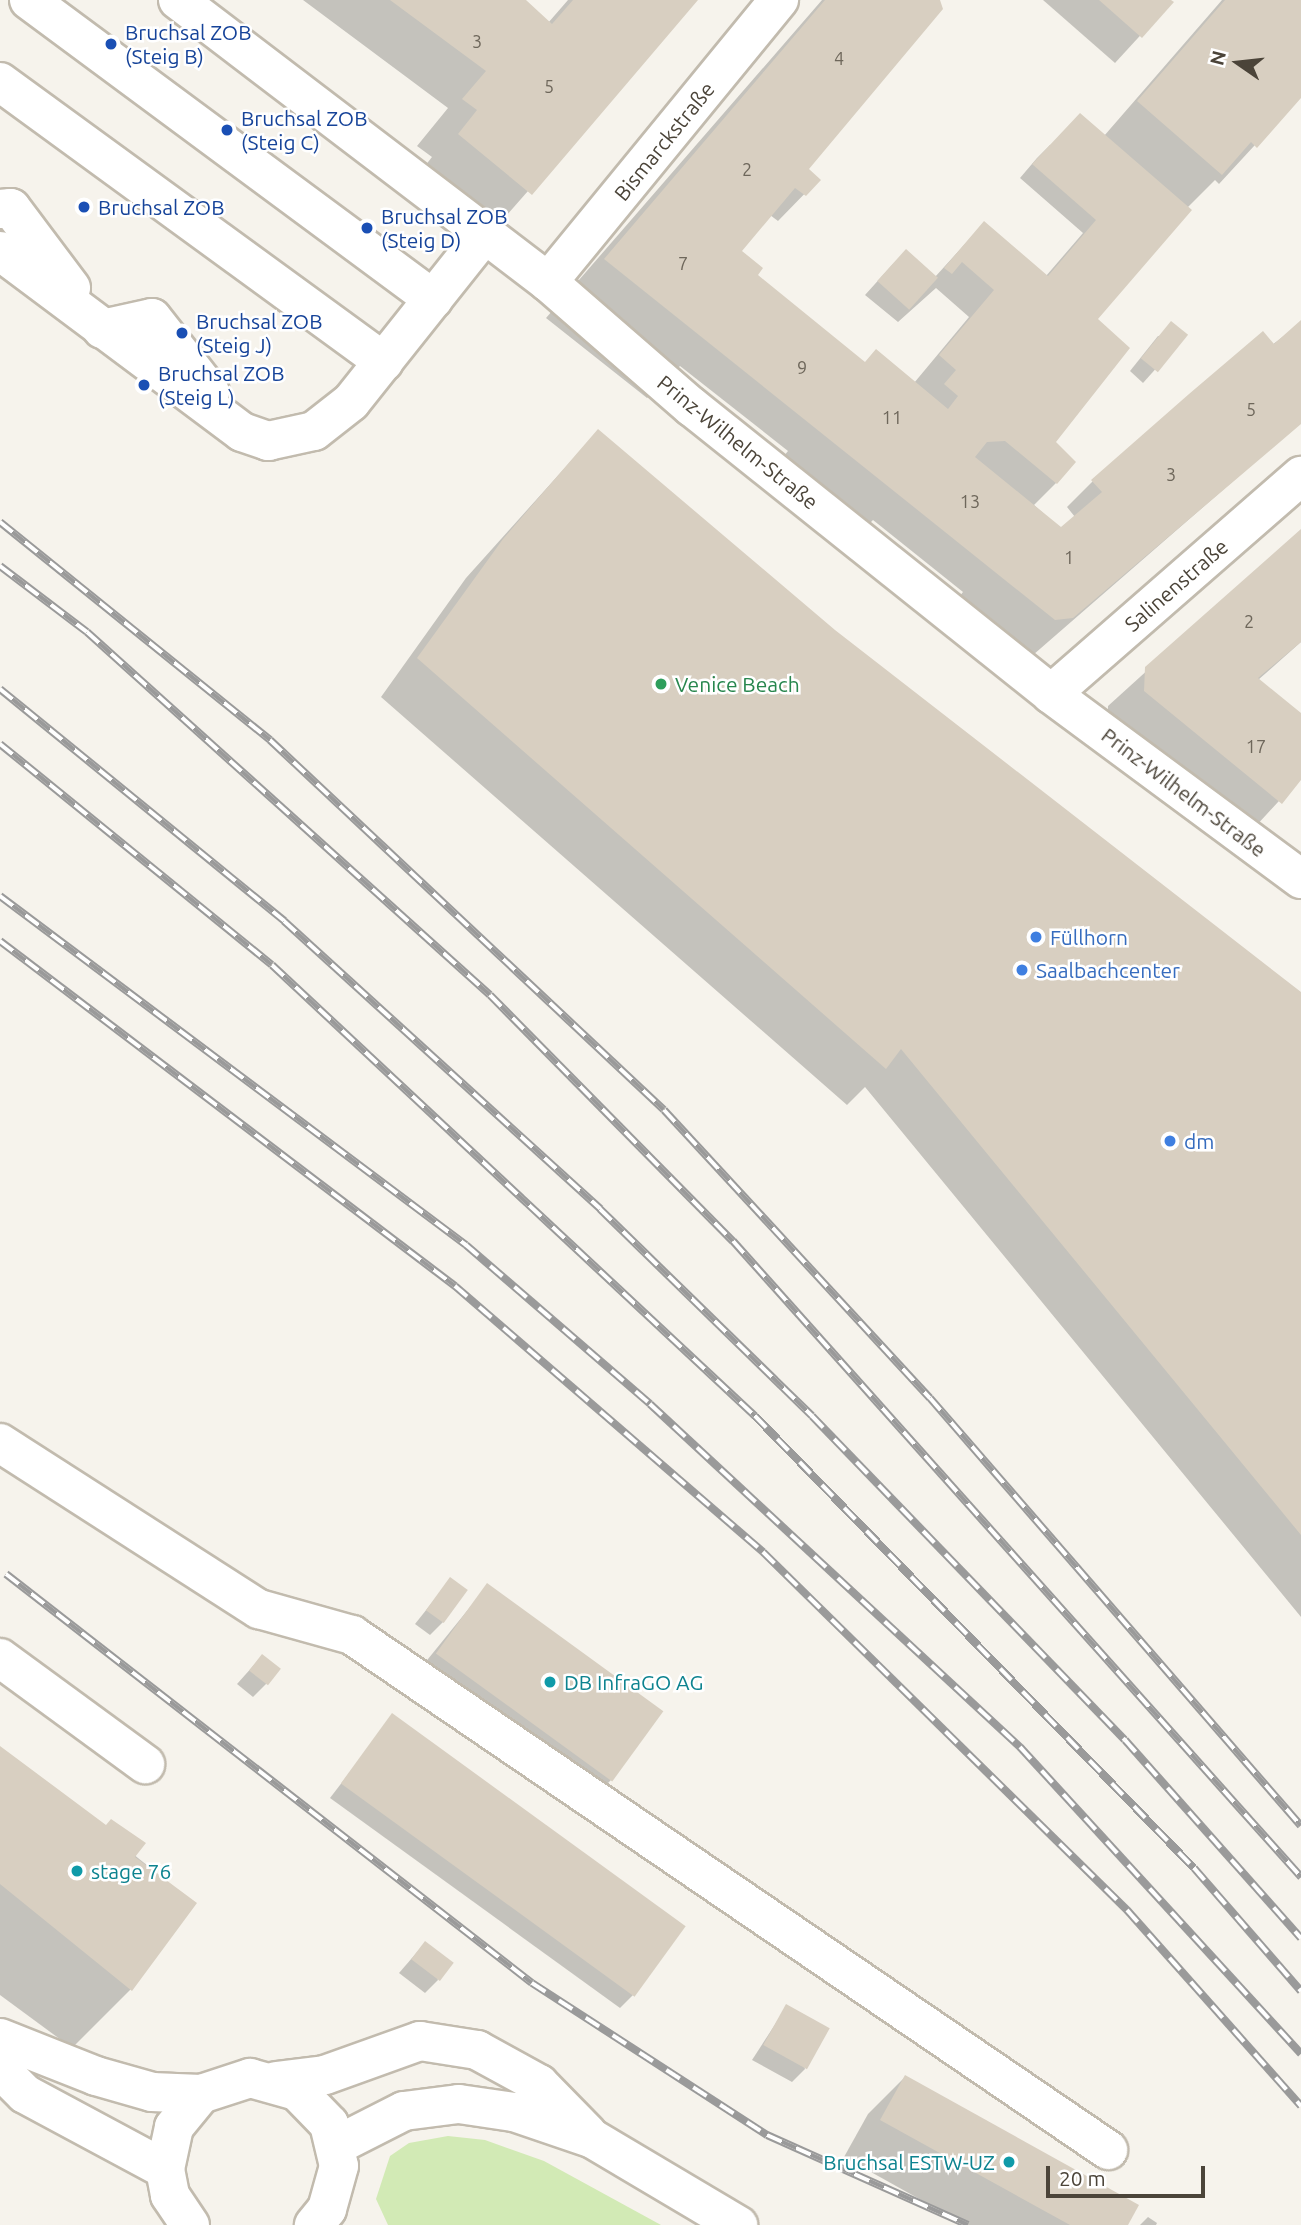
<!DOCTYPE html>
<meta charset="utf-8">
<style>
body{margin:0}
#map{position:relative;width:1301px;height:2225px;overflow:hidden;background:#f6f3ec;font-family:Ubuntu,sans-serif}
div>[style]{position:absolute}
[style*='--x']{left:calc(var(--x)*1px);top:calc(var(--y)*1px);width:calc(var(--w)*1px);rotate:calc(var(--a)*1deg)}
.green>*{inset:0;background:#d2eab5}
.shadow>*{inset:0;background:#0003}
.building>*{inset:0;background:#d8cfc1;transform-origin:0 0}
.roads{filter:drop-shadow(2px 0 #c2bbae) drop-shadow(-2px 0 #c2bbae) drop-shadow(0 2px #c2bbae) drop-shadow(0 -2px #c2bbae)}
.minor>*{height:38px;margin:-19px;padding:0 19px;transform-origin:19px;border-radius:19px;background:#fff}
.rail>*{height:8px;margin-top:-4px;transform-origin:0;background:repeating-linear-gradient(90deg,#fff 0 16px,#9a9a9a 0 32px);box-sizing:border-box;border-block:2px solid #9a9a9a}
.dots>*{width:19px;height:19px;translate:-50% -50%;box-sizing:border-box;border:4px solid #fff;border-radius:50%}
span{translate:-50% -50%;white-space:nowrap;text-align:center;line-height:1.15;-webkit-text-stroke:5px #fff;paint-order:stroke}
.number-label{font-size:18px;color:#6e675b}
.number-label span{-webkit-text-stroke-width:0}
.transit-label{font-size:21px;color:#164399}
.left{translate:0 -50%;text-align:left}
.street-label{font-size:21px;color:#4b4439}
.leisure-label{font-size:21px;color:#27864d}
.shop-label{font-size:21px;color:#366cbe}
.culture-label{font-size:21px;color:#0d838f}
.right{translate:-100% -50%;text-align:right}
.north{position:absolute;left:1203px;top:28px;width:70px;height:70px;-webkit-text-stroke:5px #fff;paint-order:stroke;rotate:284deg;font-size:19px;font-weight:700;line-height:28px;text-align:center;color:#4b4439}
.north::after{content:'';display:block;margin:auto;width:24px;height:32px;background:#4b4439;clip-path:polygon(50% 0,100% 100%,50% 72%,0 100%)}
.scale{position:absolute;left:1046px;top:2166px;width:159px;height:32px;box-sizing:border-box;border:4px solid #4b4439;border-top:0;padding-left:9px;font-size:21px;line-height:24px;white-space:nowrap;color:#4b4439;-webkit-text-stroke:5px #fff;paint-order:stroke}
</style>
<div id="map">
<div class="green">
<div style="clip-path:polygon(448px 2136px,485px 2140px,544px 2161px,661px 2225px,388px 2225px,376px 2199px,390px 2156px,409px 2143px)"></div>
</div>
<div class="shadow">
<div style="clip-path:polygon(303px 0,518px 0,548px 23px,568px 0,696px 0,484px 241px,413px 181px,432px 157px,417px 146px,448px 108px)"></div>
<div style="clip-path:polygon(822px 0,938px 0,806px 169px,818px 180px,778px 221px,770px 215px,740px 251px,746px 287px,864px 363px,914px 383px,969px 317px,936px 288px,898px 322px,865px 295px,893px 264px,935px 277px,984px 223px,1046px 276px,1083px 233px,1020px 178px,1037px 158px,1050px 145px,1104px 136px,1222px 0,1301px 0,1301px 95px,1219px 184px,1215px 180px,1187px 208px,1095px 319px,1054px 442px,1056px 483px,1034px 505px,1061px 529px,1075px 517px,1067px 507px,1093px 481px,1301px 323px,1301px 422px,1033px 655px,1017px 657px,953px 605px,963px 592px,873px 520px,862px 531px,778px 463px,788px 451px,680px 366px,647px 398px,546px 318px)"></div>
<div style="clip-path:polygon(1043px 0,1168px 0,1171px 2px,1115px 63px)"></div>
<div style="clip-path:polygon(1186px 335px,1143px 383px,1130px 371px,1158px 336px)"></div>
<div style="clip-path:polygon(598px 431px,834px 632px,1301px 993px,1301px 1617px,865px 1087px,847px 1105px,381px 697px,466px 578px)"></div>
<div style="clip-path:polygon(1301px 531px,1301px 642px,1258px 680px,1301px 715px,1301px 777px,1243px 840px,1108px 729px,1108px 706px)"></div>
<div style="clip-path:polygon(450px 1580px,443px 1622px,430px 1635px,415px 1624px)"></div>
<div style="clip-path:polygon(488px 1585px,611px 1780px,585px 1806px,411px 1680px)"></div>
<div style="clip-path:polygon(262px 1656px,266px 1684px,253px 1697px,237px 1684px)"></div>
<div style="clip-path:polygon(393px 1716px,633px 1995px,620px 2008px,330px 1798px)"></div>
<div style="clip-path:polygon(0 1747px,194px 1903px,130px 1990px,72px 2048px,0 1995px)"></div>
<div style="clip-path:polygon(425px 1943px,438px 1980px,425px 1993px,399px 1973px)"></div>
<div style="clip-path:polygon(787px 2006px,805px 2069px,792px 2082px,752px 2060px)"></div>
<div style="clip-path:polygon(905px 2077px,1126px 2225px,966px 2225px,844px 2157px,868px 2114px)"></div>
<div style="clip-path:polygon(1148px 2217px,1157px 2223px,1156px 2225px,1140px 2225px)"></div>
</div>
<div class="building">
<div style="clip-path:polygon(390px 0,526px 0,552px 24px,573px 0,698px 0,532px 195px,458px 134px,477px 110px,462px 99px,486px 71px)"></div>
<div style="clip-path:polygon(825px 0,940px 0,943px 9px,809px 169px,821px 180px,806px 196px,795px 188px,742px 251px,763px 268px,758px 275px,865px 362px,876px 349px,948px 409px,958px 396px,944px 384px,956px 370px,939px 355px,994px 290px,962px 262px,952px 274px,944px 268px,984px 221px,1048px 276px,1096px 220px,1032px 164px,1080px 113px,1192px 210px,1098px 319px,1130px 348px,1056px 442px,1076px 462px,1057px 484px,1005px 441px,987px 442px,975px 457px,1061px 527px,1102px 492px,1091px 480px,1189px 394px,1263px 331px,1274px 344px,1301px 320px,1301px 424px,1073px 618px,1055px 620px,604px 259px)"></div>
<div style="clip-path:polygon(1099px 0,1171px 0,1174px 2px,1142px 38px)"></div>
<div style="clip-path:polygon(1225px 0,1301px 0,1301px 98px,1257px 148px,1251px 142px,1222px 175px,1137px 101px)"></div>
<div style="left:906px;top:249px;width:43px;height:43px;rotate:42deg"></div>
<div style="left:1171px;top:321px;width:22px;height:48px;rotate:39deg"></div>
<div style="clip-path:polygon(598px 429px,835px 630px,1301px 992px,1301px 1535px,901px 1049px,886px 1069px,417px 658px,503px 539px)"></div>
<div style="clip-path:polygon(1301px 529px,1301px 642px,1258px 678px,1301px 713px,1301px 780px,1282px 804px,1144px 691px,1145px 667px)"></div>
<div style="left:450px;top:1577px;width:22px;height:41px;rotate:36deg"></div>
<div style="left:487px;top:1583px;width:218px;height:87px;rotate:36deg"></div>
<div style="left:262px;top:1654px;width:24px;height:21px;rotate:38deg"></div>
<div style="left:392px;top:1713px;width:363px;height:87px;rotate:36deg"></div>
<div style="clip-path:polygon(0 1746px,106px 1825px,111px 1819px,146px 1843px,135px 1857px,197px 1903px,132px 1991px,0 1884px)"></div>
<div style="left:425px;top:1941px;width:36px;height:23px;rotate:37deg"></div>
<div style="left:786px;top:2004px;width:50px;height:47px;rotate:29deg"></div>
<div style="clip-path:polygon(905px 2075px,1139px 2205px,1128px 2225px,1070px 2225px,880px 2120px)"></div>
</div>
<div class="roads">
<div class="minor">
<div style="--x:29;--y:0;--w:503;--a:36.51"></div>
<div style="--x:178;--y:0;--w:465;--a:37.3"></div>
<div style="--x:548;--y:282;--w:191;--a:41"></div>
<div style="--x:692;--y:407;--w:460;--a:38.6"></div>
<div style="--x:1051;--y:694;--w:311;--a:36.5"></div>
<div style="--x:0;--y:82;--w:475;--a:36.1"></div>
<div style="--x:0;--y:209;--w:11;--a:-5"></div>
<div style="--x:11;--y:208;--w:100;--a:53.1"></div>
<div style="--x:0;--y:251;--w:302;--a:36.8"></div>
<div style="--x:242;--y:432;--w:28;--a:19"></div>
<div style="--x:268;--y:441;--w:47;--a:-12.3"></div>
<div style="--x:314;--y:431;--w:47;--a:-38.1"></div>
<div style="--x:351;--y:402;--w:213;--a:-51.5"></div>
<div style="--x:548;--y:282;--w:365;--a:-50.7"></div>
<div style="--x:102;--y:329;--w:51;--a:-12.4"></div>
<div style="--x:152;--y:318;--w:94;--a:51.9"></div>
<div style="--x:1051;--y:694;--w:332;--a:-41.1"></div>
<div style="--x:0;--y:1443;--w:308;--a:32.7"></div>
<div style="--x:259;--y:1609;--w:97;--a:15.6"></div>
<div style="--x:352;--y:1635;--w:915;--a:34.26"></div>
<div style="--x:0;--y:1658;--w:180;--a:36.2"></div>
<div style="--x:0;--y:2038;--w:103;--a:21.6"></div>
<div style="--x:96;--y:2076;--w:58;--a:15.9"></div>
<div style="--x:152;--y:2092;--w:49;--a:2.3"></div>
<div style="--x:0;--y:2069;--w:35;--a:45"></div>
<div style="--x:25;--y:2094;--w:159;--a:28.2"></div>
<div style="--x:276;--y:2081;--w:49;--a:-7"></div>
<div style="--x:325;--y:2075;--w:101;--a:-19.7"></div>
<div style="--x:420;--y:2041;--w:58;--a:9"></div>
<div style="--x:477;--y:2050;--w:71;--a:28.7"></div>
<div style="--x:539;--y:2084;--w:69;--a:45.6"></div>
<div style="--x:337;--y:2145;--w:75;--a:-26.9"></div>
<div style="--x:404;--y:2111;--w:55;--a:-7.3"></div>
<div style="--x:459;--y:2104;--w:56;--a:8.3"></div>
<div style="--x:514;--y:2112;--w:83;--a:18.9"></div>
<div style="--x:593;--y:2139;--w:169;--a:30.7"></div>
<div style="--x:190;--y:2225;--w:36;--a:-124"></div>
<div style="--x:170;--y:2195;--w:26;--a:-101"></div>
<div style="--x:165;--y:2169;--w:43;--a:-77.9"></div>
<div style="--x:174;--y:2127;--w:43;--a:-50.7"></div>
<div style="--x:201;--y:2094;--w:52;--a:-18.1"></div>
<div style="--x:250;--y:2078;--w:49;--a:15.5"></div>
<div style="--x:297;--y:2091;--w:46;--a:45.9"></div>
<div style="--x:329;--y:2124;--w:43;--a:76.6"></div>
<div style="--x:339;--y:2166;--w:45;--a:105.6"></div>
<div style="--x:327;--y:2209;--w:21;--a:129"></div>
</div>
</div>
<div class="rail">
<div style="--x:0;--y:522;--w:347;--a:38.9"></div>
<div style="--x:270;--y:740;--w:540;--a:43.2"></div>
<div style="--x:664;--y:1110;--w:392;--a:47.3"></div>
<div style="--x:930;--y:1398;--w:566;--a:49.08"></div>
<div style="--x:0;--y:566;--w:109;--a:37.2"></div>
<div style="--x:87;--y:632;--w:542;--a:42.01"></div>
<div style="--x:490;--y:995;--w:346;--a:45.4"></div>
<div style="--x:733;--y:1241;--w:853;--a:48.23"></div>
<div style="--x:0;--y:689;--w:367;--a:39.2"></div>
<div style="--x:284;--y:921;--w:428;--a:42.3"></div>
<div style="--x:600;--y:1209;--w:296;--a:44.3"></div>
<div style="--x:812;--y:1416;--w:450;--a:46"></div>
<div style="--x:1125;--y:1740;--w:265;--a:48.4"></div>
<div style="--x:0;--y:744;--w:350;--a:39.1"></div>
<div style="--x:272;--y:965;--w:661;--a:43.04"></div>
<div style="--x:755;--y:1416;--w:630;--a:45.84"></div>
<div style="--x:1194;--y:1868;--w:163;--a:49"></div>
<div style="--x:0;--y:896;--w:582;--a:36.83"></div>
<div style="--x:466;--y:1245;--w:243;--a:40.8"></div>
<div style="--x:650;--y:1404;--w:505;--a:42.83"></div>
<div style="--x:1020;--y:1747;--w:416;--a:47.5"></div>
<div style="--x:0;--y:941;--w:571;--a:37.17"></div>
<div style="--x:455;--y:1286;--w:407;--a:40.8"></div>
<div style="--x:763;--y:1552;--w:511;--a:44.52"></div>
<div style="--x:1127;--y:1910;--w:262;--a:48.4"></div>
<div style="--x:6;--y:1574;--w:666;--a:37.87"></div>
<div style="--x:532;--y:1983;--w:280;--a:32.9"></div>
<div style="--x:767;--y:2135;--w:220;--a:24.1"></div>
</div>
<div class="dots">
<div style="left:111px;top:44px;background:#1a4fb4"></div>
<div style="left:227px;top:130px;background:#1a4fb4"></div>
<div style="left:84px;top:207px;background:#1a4fb4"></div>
<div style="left:367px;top:228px;background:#1a4fb4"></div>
<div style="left:182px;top:333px;background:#1a4fb4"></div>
<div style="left:144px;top:385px;background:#1a4fb4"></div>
<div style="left:661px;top:684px;background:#2e9e5b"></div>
<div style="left:1036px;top:937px;background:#3f7fe0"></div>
<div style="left:1022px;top:970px;background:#3f7fe0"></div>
<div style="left:1170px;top:1141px;background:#3f7fe0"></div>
<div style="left:550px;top:1682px;background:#0f9aa8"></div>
<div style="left:77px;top:1871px;background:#0f9aa8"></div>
<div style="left:1009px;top:2162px;background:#0f9aa8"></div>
</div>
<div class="number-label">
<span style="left:477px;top:41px">3</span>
<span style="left:839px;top:58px">4</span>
<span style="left:549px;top:86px">5</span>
<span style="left:747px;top:169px">2</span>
<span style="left:683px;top:263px">7</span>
<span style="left:802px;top:367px">9</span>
<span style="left:1251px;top:409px">5</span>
<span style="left:892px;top:417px">11</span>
<span style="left:1171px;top:474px">3</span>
<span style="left:970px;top:501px">13</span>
<span style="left:1069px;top:557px">1</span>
<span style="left:1249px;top:621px">2</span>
<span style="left:1256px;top:746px">17</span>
</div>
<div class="transit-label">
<span class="left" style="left:125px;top:44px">Bruchsal ZOB<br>(Steig B)</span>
<span class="left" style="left:241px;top:130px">Bruchsal ZOB<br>(Steig C)</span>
<span class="left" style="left:98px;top:207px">Bruchsal ZOB</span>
<span class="left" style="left:381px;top:228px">Bruchsal ZOB<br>(Steig D)</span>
<span class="left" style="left:196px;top:333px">Bruchsal ZOB<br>(Steig J)</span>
<span class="left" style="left:158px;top:385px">Bruchsal ZOB<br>(Steig L)</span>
</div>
<div class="street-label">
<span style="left:664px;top:141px;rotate:-51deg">Bismarckstraße</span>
<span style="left:738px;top:442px;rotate:39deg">Prinz-Wilhelm-Straße</span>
<span style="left:1176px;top:585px;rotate:-41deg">Salinenstraße</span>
<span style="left:1184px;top:792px;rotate:37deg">Prinz-Wilhelm-Straße</span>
</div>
<div class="leisure-label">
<span class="left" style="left:675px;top:684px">Venice Beach</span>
</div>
<div class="shop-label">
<span class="left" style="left:1050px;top:937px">Füllhorn</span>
<span class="left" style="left:1036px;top:970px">Saalbachcenter</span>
<span class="left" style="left:1184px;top:1141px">dm</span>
</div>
<div class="culture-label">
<span class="left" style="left:564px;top:1682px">DB InfraGO AG</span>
<span class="left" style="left:91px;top:1871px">stage 76</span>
<span class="right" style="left:995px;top:2162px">Bruchsal ESTW-UZ</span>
</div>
<div class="north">N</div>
<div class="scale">20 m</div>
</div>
